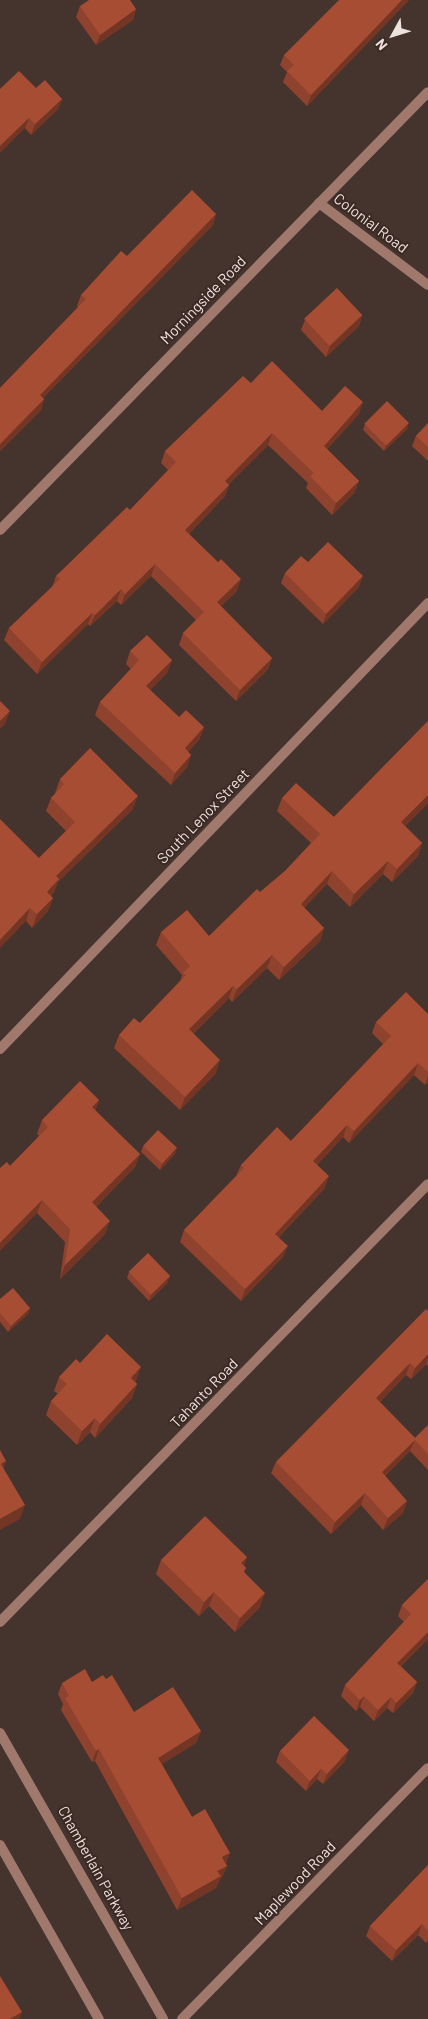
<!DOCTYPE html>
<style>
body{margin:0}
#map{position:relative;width:428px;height:2019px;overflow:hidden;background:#45332d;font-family:Barlow,sans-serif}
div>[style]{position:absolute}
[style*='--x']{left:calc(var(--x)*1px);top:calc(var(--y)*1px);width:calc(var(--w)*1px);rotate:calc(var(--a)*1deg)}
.minor>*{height:10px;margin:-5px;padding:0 5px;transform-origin:5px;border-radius:5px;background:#a1786c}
.wall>*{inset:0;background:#8f422d}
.shaded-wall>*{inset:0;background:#743624}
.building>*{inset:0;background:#a64d34;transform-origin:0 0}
span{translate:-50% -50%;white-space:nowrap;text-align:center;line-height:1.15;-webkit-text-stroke:4px #3b2924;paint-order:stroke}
.street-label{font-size:15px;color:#eee2de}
.north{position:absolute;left:368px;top:10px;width:50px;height:50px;-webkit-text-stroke:4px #3b2924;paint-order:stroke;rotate:231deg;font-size:14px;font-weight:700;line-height:20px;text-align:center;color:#eee2de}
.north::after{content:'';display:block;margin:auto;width:18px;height:22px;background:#eee2de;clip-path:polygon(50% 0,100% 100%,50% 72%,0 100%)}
</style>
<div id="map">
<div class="minor">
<div style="--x:319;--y:203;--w:136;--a:37"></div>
<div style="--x:0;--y:530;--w:612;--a:-45.66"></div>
<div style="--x:0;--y:1049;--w:618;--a:-46.18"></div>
<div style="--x:0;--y:1622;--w:612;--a:-45.66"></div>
<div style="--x:0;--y:1733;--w:329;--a:60.3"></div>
<div style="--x:0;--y:1845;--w:200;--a:60.4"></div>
<div style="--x:182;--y:2019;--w:351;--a:-45.6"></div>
</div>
<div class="wall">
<div style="clip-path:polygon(409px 0,307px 106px,283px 82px,287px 72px,280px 65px,284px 55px)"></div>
<div style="clip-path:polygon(80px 6px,136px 9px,133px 20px,96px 45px,76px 17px)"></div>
<div style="clip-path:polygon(36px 88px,62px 99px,58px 109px,31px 135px,25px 128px)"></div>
<div style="clip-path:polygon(216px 214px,213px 225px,43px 398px,44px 399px,41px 410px,0 451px,0 388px,78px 307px,77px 306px,81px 295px,127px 256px)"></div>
<div style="clip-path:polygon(362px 315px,359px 326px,326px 357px,301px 330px,305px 320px)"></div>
<div style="clip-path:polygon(251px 383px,322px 411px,359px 414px,327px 449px,359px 481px,354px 493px,332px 515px,306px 488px,308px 483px,268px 445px,229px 484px,229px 485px,225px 496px,189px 534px,237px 591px,221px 606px,272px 658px,268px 669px,236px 701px,179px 645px,183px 633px,196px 620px,151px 576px,121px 605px,117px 601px,90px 626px,88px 624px,37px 674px,4px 640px,9px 628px,52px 587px,56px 576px,130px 510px,168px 470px,161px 463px,165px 451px)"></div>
<div style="clip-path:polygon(428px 423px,428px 461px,412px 446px,416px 436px)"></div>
<div style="clip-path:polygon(365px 424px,407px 429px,384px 451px,363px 430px)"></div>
<div style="clip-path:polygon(308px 562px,359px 587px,323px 624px,281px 583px,285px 573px)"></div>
<div style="clip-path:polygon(130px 651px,172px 660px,167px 673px,150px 690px,179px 717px,204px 727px,199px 740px,188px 752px,191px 755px,187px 767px,171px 785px,95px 715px,100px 702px,131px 669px,126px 664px)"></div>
<div style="clip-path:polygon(428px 721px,428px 803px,405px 826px,422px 843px,418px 856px,392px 882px,383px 874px,350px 907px,327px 884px,304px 908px,324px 928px,320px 941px,279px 980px,267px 968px,232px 1002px,229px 998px,193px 1034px,216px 1073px,180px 1110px,114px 1048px,119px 1035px,140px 1023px,180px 981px,182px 975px,156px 945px,161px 932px,209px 936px,285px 871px,311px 843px,277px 811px,282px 798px,334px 817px)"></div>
<div style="clip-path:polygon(60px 779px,133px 809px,58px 882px,54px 892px,51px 896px,53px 898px,48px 911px,32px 928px,26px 921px,39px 858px,66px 831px,46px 811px,51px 798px,56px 793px,55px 793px)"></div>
<div style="clip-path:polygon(428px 1014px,428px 1082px,425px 1085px,414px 1075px,349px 1143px,343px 1137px,317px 1165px,325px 1188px,279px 1237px,283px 1257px,241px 1301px,180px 1242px,184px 1230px,236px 1176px,241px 1165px,291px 1141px,383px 1044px,372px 1033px,376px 1022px)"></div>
<div style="clip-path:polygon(99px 1100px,95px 1111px,140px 1154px,135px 1167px,96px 1207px,105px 1234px,60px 1279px,65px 1242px,37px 1213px,10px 1166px,39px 1136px,37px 1134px,42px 1120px)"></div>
<div style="clip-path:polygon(143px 1146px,175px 1154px,160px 1170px,141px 1152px)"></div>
<div style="clip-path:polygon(129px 1272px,168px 1282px,149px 1301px,127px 1278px)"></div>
<div style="clip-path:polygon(0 1299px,30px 1308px,28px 1314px,8px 1332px,0 1322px)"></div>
<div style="clip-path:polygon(428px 1311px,428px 1366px,426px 1364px,411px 1379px,406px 1375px,380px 1402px,415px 1438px,428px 1425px,428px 1470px,410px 1451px,385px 1476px,403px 1513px,383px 1530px,361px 1505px,331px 1534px,271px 1473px,276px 1462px)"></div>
<div style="clip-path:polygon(80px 1363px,136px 1381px,135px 1382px,137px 1384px,132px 1398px,95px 1438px,90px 1432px,77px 1445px,46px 1415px,51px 1401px,58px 1394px,54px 1391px,59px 1377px)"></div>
<div style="clip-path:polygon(247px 1557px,244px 1565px,246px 1568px,244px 1573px,260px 1607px,235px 1632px,209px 1606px,199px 1616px,156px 1574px,161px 1560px)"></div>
<div style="clip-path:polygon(428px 1579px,428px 1639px,401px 1666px,417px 1682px,413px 1693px,393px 1713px,387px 1708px,374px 1721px,360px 1707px,356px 1711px,341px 1696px,345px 1685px,404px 1622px,398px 1616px,402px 1605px)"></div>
<div style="clip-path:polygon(106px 1679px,134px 1712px,201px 1731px,196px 1743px,162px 1764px,192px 1817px,227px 1866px,222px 1877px,220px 1879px,216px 1888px,177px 1910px,95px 1761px,92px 1762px,61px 1710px,63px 1704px,58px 1694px,62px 1683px,92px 1682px)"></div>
<div style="clip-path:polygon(280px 1751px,345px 1761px,323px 1784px,317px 1779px,306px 1791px,276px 1762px)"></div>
<div style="clip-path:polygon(428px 1865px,428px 1940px,426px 1943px,418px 1935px,392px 1961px,366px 1936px,370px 1926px)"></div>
</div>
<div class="shaded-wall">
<div style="clip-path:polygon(402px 0,409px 0,307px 106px,311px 95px)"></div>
<div style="clip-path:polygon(136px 9px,133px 20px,96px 45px,100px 35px)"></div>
<div style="clip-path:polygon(62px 99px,58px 109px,31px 135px,35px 124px)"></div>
<div style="clip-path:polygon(29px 118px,25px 128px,0 153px,0 146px)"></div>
<div style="clip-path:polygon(216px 214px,213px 225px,36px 405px,40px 395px)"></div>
<div style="clip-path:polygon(362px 315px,359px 326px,326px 357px,330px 346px)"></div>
<div style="clip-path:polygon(44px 399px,41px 410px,0 451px,0 444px)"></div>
<div style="clip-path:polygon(363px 402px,359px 414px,320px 457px,324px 446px)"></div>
<div style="clip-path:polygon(409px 423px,407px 429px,384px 451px,386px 445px)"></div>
<div style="clip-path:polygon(272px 433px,268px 445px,221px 492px,225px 481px)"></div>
<div style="clip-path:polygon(359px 481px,354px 493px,332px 515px,336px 503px)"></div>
<div style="clip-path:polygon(229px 485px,225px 496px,181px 542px,185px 530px)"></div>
<div style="clip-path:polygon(155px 564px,151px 576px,121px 605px,125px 594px)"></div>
<div style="clip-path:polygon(363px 576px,359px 587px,323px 624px,326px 614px)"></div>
<div style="clip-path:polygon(241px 579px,237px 591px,213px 614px,217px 602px)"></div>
<div style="clip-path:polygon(121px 589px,117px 601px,90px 626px,95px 615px)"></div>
<div style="clip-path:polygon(92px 613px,88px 624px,37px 674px,42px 662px)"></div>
<div style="clip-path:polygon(272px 658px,268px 669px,236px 701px,240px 690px)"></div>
<div style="clip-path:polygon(172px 660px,167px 673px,141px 699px,146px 686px)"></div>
<div style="clip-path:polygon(10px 711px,5px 724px,0 729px,0 721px)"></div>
<div style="clip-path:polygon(204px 727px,199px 740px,180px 760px,185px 748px)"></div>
<div style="clip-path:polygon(191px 755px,187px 767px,171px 785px,175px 773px)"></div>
<div style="clip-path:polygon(428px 795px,428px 803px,396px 835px,401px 822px)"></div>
<div style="clip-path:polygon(138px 796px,133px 809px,58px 882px,54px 892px,42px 905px,47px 892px,56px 876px)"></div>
<div style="clip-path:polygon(422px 843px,418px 856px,392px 882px,397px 869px)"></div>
<div style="clip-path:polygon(388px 861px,383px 874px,350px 907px,354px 894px)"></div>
<div style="clip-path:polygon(332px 871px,327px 884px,296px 917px,301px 904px)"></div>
<div style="clip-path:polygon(53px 898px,48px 911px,32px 928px,37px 914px)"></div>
<div style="clip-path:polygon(30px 908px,26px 921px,0 948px,0 940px)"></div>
<div style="clip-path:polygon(324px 928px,320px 941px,279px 980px,284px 967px)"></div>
<div style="clip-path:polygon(272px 955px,267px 968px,232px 1002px,237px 989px)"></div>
<div style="clip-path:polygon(233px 986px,229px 998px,184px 1042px,189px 1029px)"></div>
<div style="clip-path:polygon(220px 1060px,216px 1073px,180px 1110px,185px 1097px)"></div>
<div style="clip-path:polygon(418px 1063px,414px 1075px,349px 1143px,354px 1131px)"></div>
<div style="clip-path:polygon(428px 1076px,428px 1082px,425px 1085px)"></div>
<div style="clip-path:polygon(99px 1100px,94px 1114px,92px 1107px)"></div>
<div style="clip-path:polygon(347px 1125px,343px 1137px,309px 1173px,313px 1161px)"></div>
<div style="clip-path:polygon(177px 1148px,175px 1154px,160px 1170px,162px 1164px)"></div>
<div style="clip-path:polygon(140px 1154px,135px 1167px,87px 1216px,92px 1202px)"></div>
<div style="clip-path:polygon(329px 1176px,325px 1188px,271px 1245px,275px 1234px)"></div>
<div style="clip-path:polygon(42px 1200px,37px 1213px,0 1251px,0 1243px)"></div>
<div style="clip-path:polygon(110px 1221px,105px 1234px,60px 1279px,65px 1265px)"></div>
<div style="clip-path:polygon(288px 1246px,283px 1257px,241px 1301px,245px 1289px)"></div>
<div style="clip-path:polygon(170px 1276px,168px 1282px,149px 1301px,151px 1295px)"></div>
<div style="clip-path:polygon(30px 1308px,28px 1314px,8px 1332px,11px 1326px)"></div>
<div style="clip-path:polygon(428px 1354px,428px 1358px,426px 1364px,411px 1379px,415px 1368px)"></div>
<div style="clip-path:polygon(410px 1363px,406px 1375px,372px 1410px,376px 1398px)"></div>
<div style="clip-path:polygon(141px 1367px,136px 1381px,126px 1392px,131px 1378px)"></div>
<div style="clip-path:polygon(137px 1384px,132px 1398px,95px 1438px,100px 1424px)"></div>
<div style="clip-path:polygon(95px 1418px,90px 1432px,77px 1445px,82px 1431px)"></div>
<div style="clip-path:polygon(415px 1440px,410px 1451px,377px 1484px,382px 1472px)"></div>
<div style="clip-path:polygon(6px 1461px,1px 1475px,1px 1464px)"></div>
<div style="clip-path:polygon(365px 1493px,361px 1505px,331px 1534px,335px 1522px)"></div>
<div style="clip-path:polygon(407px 1501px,403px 1513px,383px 1530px,388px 1518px)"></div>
<div style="clip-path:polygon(25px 1505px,20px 1519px,0 1530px,0 1519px)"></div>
<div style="clip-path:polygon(247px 1557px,242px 1571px,241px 1563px)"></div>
<div style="clip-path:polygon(214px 1592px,209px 1606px,199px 1616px,204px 1602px)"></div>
<div style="clip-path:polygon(265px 1593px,260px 1607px,235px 1632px,240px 1618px)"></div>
<div style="clip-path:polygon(428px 1632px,428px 1639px,393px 1673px,397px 1663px)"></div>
<div style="clip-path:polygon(417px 1682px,413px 1693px,393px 1713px,396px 1703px)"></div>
<div style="clip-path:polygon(364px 1696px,360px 1707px,356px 1711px,360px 1700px)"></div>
<div style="clip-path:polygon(391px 1697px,387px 1708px,374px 1721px,378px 1710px)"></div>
<div style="clip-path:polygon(201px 1731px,196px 1743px,154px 1769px,158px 1758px)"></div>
<div style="clip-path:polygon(99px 1749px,95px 1761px,92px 1762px,96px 1751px)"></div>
<div style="clip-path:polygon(349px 1750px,345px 1761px,323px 1784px,327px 1774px)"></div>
<div style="clip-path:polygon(321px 1769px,317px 1779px,306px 1791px,310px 1781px)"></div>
<div style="clip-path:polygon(230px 1853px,226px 1864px,222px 1857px)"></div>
<div style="clip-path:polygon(227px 1866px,222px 1877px,220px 1879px,216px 1888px,177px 1910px,182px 1898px,217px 1871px)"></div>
<div style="clip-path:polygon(422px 1924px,418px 1935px,392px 1961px,396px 1950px)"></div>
<div style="clip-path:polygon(22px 2012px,19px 2019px,10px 2019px)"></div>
</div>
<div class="building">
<div style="clip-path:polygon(89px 0,130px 0,136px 9px,100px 35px,80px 6px)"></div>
<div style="clip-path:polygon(339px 0,402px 0,311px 95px,287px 71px,294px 65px,284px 55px)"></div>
<div style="clip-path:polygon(19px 71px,36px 88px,45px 80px,62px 99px,35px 124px,29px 118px,0 146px,0 89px)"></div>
<div style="clip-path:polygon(192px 190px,216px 214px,40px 395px,44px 399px,0 444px,0 388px,86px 299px,81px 295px,121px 251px,127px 256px)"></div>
<div style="left:337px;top:288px;width:37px;height:45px;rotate:47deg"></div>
<div style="clip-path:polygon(272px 361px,322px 411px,345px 386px,363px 402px,324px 446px,359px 481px,336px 503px,310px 476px,314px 473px,272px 433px,225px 481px,229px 485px,185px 530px,218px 562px,221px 559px,241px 579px,217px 602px,272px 658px,240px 690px,183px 633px,204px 612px,155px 564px,125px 594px,121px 589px,95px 615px,92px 613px,42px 662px,9px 628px,60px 579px,56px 576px,127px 507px,130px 510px,176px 462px,165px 451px,243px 376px,251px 383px)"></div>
<div style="left:387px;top:401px;width:31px;height:32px;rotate:45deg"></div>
<div style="clip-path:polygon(428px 423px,428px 447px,416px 436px)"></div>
<div style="clip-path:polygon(328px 542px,363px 576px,326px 614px,285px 573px,301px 556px,308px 562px)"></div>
<div style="clip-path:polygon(147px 635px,172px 660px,146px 686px,179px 717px,186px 710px,204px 727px,185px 748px,191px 755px,175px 773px,100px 702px,139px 660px,130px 651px)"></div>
<div style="clip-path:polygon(0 701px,10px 711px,0 721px)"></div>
<div style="clip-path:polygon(428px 721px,428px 795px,401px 822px,422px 843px,397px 869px,388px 861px,354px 894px,332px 871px,301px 904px,324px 928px,284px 967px,272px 955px,237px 989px,233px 986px,189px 1029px,220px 1060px,185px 1097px,119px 1035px,134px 1018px,140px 1023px,186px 975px,183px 973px,190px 966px,161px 932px,187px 910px,209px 936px,257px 889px,260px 892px,285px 871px,320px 834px,282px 798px,296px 783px,334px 817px)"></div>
<div style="clip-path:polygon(90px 748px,138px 796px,56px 876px,59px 879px,47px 892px,53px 898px,37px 914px,30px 908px,0 940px,0 819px,39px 858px,75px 822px,51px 798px,64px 784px,60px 779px)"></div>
<div style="clip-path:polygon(406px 992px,428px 1014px,428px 1072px,418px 1063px,354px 1131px,347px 1125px,313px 1161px,329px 1176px,275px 1234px,288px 1246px,245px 1289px,184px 1230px,244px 1168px,241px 1165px,277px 1127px,291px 1141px,391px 1036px,376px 1022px)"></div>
<div style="clip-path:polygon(80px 1081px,99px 1100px,92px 1107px,140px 1154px,92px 1202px,110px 1221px,65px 1265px,70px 1229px,42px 1200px,0 1243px,0 1168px,7px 1162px,10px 1166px,48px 1127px,42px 1120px)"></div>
<div style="left:158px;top:1130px;width:26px;height:22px;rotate:43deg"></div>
<div style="left:148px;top:1253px;width:32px;height:27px;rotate:46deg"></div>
<div style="clip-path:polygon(13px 1288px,30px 1308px,11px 1326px,0 1313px,0 1299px)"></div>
<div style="clip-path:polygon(426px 1309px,428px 1311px,428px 1354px,415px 1368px,410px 1363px,376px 1398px,415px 1438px,428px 1425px,428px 1454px,415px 1440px,382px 1472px,407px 1501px,388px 1518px,365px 1493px,335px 1522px,276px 1462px)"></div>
<div style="clip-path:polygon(107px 1334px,141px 1367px,131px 1378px,137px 1384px,100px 1424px,95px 1418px,82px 1431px,51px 1401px,67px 1384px,59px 1377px,76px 1359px,80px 1363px)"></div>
<div style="clip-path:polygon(0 1450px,6px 1461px,1px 1464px,25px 1505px,0 1519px)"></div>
<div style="clip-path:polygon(205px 1516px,247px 1557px,241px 1563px,246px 1568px,243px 1571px,265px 1593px,240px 1618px,214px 1592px,204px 1602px,161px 1560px)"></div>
<div style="clip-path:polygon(428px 1579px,428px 1632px,397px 1663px,417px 1682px,396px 1703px,391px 1697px,378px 1710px,364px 1696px,360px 1700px,345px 1685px,411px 1614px,402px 1605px)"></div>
<div style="clip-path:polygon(85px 1669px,92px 1682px,103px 1675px,106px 1679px,112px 1675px,134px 1712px,173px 1687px,201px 1731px,158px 1758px,192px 1817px,205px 1809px,230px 1853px,222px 1857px,227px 1866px,217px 1871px,221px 1876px,182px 1898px,99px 1749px,96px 1751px,65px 1698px,69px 1696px,62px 1683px)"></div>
<div style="clip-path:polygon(314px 1716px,349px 1750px,327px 1774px,321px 1769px,310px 1781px,280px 1751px)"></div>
<div style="clip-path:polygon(428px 1865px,428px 1931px,422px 1924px,396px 1950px,370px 1926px)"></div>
<div style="clip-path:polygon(0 1976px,22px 2012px,10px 2019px,0 2019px)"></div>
</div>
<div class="street-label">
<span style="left:371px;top:223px;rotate:37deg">Colonial Road</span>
<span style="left:203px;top:300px;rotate:-46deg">Morningside Road</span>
<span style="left:203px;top:816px;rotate:-46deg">South Lenox Street</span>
<span style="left:204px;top:1393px;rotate:-46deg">Tahanto Road</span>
<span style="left:96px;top:1868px;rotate:61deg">Chamberlain Parkway</span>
<span style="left:295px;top:1883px;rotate:-46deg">Maplewood Road</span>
</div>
<div class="north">N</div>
</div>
